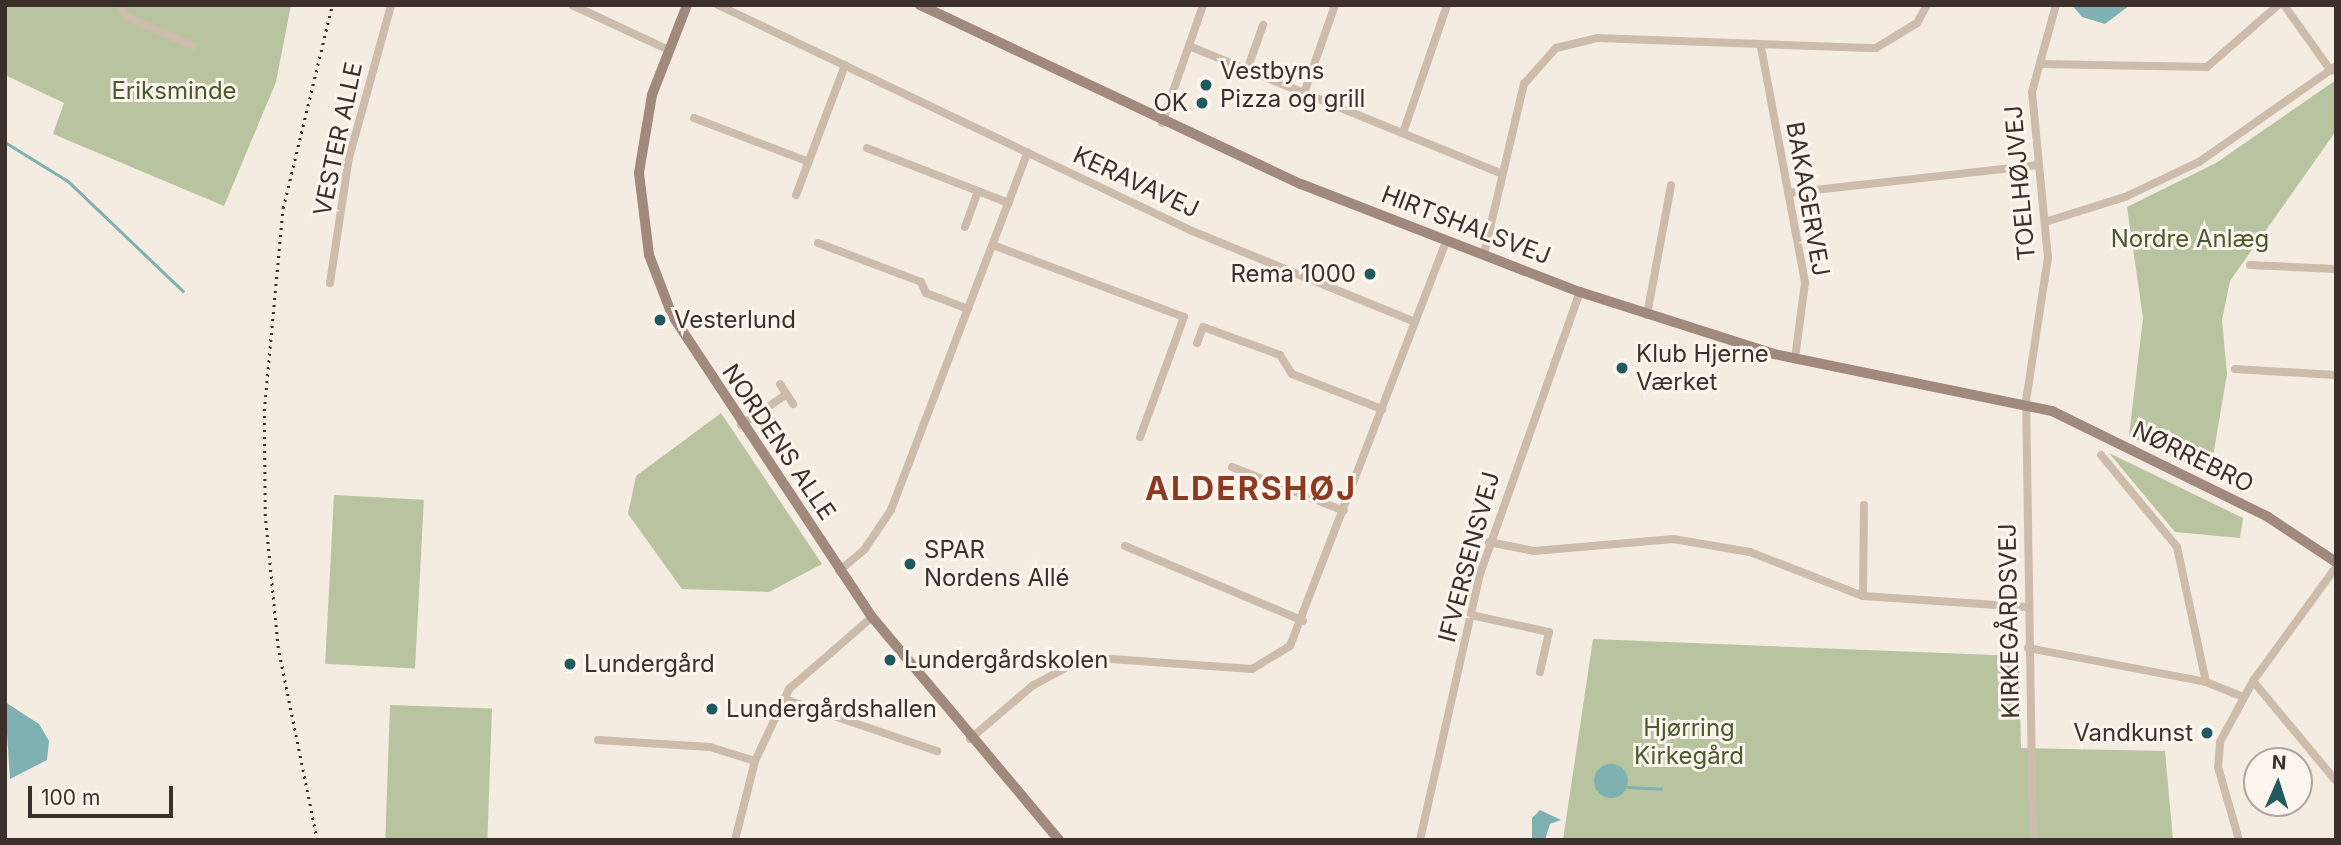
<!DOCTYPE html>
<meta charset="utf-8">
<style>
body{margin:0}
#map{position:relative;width:2341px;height:845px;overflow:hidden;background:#f4ebe1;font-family:Inter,sans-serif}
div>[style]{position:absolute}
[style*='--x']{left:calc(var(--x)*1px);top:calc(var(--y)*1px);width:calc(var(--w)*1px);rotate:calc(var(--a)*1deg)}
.green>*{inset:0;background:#b8c4a0;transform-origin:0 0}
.water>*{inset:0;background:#7fb0b2}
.round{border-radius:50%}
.stream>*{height:2.5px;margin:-1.25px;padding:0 1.25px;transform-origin:1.25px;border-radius:1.25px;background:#7fb0b2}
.street>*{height:8px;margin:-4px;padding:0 4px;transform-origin:4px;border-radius:4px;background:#cdbbac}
.secondary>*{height:10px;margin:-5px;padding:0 5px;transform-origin:5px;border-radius:5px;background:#a18a7d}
.rail>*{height:2.5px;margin-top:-1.25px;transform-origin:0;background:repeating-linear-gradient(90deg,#3b302b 0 2px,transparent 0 7px)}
.dots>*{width:19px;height:19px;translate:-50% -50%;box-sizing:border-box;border:4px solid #fbf5ee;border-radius:50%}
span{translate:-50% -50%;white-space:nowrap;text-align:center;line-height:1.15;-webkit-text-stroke:6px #fbf5ee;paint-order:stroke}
.poi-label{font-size:24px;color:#3b302b}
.left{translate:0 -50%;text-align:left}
.right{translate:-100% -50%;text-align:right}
.park-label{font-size:24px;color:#4a5a2e}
.street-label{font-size:24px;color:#3b302b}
.district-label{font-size:32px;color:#8c3b22;font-weight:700;letter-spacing:2px}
.frame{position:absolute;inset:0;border:7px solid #3b302b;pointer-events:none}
.north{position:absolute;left:2243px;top:747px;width:70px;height:70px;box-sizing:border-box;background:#fbf5ee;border:2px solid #aea6a0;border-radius:50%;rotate:3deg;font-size:19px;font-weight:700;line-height:28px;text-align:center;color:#3b302b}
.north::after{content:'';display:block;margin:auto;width:24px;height:32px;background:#1f5a5e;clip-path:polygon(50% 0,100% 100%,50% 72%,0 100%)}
.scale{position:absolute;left:28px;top:786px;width:145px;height:32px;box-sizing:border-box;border:4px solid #3b302b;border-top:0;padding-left:9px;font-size:21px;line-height:24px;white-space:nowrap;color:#3b302b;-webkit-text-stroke:5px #fbf5ee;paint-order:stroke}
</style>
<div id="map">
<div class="green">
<div style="clip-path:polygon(5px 5px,291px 5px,276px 82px,224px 206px,53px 134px,64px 103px,5px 75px)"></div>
<div style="clip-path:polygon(2336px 80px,2336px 131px,2230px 281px,2222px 320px,2227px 374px,2210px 474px,2129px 436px,2143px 318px,2127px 207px,2216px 163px)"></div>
<div style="clip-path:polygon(721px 413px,822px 564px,769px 592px,682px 589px,628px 514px,636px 476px)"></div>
<div style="clip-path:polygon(2109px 453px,2243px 518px,2240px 538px,2175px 532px)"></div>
<div style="left:334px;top:495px;width:90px;height:169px;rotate:3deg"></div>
<div style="clip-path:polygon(1593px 639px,2019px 656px,2021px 748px,2165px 751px,2173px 840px,1563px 840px)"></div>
<div style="left:390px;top:705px;width:102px;height:135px;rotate:2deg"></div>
</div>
<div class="water">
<div style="clip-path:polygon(2130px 5px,2105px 24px,2082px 17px,2073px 6px)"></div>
<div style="clip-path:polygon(5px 702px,39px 724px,49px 741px,47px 760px,10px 779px)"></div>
<div class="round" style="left:1594px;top:764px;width:34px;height:34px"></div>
<div style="clip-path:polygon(1540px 810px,1561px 820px,1550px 824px,1545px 840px,1532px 840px,1532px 818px)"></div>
</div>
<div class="stream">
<div style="--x:5;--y:142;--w:74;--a:31.8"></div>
<div style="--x:68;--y:181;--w:159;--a:43.7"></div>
<div style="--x:1628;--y:787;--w:33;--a:3"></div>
</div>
<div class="street">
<div style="--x:118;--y:5;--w:15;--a:53"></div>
<div style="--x:127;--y:17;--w:72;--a:23.7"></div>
<div style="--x:572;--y:5;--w:107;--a:24.9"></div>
<div style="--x:718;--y:5;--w:525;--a:25.49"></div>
<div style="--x:1192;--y:231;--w:241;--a:22.2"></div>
<div style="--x:2284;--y:5;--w:81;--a:54.5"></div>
<div style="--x:1189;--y:46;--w:338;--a:22.2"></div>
<div style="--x:1761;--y:47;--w:240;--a:79.4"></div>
<div style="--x:1805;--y:283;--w:77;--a:97.5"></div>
<div style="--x:2040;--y:64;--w:167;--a:1"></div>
<div style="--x:2207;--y:67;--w:94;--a:-41.1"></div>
<div style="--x:1247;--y:70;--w:48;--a:-70.4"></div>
<div style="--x:1304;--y:93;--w:93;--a:-70.6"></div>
<div style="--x:694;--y:118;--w:123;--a:20.9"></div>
<div style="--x:1162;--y:123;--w:125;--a:-70.8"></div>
<div style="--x:1403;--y:133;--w:135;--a:-71"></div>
<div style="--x:867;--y:148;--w:152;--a:21.2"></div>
<div style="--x:1788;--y:193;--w:251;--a:-6.4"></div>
<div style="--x:796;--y:195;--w:139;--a:-69.3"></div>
<div style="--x:2045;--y:222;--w:84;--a:-17.4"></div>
<div style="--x:2125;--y:197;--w:82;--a:-25.3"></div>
<div style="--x:2199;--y:162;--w:167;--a:-35"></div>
<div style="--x:965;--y:227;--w:38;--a:-70"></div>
<div style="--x:818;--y:243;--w:110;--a:20.7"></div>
<div style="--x:921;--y:282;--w:12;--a:66"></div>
<div style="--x:926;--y:293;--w:45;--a:20.9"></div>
<div style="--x:993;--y:245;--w:204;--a:20.7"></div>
<div style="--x:1184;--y:317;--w:128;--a:110.1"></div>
<div style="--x:1484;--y:254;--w:175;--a:-76.8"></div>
<div style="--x:1524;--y:84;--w:48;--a:-48.4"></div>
<div style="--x:1556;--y:48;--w:42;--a:-13.7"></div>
<div style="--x:1597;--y:38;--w:279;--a:2.1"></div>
<div style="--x:1876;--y:48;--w:48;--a:-31.4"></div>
<div style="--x:1917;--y:23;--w:21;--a:-61"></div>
<div style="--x:2250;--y:265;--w:86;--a:2.7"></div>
<div style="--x:330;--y:283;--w:126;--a:-81.4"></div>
<div style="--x:349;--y:158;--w:159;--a:-74.6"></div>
<div style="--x:1647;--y:315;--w:132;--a:-79.5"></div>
<div style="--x:1197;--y:343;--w:17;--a:-69"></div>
<div style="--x:1203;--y:327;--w:82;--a:20"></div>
<div style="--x:1280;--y:355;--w:22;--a:58"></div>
<div style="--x:1292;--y:374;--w:97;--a:21.3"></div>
<div style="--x:2235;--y:369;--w:101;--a:3.4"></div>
<div style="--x:780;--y:384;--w:24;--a:57"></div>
<div style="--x:741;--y:425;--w:55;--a:-34"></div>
<div style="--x:2101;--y:455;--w:119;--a:50.4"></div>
<div style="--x:2177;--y:547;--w:138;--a:77.9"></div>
<div style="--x:1232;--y:467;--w:120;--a:21.4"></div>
<div style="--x:1489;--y:542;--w:46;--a:11.3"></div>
<div style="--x:1534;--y:551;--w:140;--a:-4.9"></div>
<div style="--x:1673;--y:539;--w:78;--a:9.6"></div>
<div style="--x:1750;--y:552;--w:121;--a:21.3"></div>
<div style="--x:1863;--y:596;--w:163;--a:3.9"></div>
<div style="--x:1125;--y:546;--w:193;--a:22.8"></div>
<div style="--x:839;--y:571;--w:33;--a:-40"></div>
<div style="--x:864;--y:550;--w:48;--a:-56"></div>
<div style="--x:891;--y:510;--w:383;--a:-69.1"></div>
<div style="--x:1863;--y:596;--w:91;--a:-89.4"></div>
<div style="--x:1471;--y:615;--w:80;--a:12.3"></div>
<div style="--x:1549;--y:632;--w:41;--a:102.7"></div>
<div style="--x:2028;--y:648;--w:181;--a:10.8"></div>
<div style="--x:2206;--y:682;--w:40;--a:22"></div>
<div style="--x:2253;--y:681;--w:130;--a:50.3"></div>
<div style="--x:784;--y:699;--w:162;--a:18.8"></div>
<div style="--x:970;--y:739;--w:82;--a:-40.5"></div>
<div style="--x:1032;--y:686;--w:42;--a:-28.4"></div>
<div style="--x:1069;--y:666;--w:43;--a:-9.5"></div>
<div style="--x:1111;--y:659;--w:141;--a:4.1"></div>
<div style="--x:1252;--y:669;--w:44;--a:-31.2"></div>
<div style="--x:1290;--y:646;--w:435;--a:-68.9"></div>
<div style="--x:598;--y:740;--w:112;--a:3.6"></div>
<div style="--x:710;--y:747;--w:47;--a:17.3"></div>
<div style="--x:735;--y:840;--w:81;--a:-75.8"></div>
<div style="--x:755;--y:761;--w:80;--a:-64.7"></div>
<div style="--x:789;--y:689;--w:110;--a:-40.9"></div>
<div style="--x:1420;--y:840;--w:273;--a:-77.3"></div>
<div style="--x:1480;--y:574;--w:299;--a:-70.5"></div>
<div style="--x:2033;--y:840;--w:439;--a:-90.9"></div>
<div style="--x:2026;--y:401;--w:145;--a:-81.3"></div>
<div style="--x:2048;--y:258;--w:167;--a:-95.5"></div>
<div style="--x:2032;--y:92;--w:90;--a:-74.6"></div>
<div style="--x:2239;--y:840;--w:76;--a:-106"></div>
<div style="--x:2218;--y:767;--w:25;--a:-85"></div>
<div style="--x:2220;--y:742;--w:69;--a:-61.6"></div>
<div style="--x:2253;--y:681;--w:141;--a:-53.9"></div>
</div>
<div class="secondary">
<div style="--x:687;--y:5;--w:97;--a:111.3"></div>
<div style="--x:652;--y:95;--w:79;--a:99.5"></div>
<div style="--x:639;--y:173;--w:83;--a:83"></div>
<div style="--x:649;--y:255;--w:64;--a:69"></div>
<div style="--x:672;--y:315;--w:362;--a:56.5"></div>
<div style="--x:872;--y:617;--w:291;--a:50"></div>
<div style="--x:920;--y:5;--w:421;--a:25.2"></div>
<div style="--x:1301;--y:184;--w:299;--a:21.2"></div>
<div style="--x:1580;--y:292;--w:204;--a:17.7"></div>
<div style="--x:1774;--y:354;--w:284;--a:11.6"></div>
<div style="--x:2052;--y:411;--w:241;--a:26.1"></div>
<div style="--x:2268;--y:517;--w:82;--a:33.5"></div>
</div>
<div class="rail">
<div style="--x:317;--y:840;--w:196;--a:-101.5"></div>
<div style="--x:278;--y:648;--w:133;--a:-95.6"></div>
<div style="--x:265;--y:516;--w:105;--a:-90.5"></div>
<div style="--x:264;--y:411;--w:204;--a:-84.7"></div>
<div style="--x:283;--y:208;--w:209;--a:-76.4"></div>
</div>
<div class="dots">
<div style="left:1206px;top:85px;background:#1f5a5e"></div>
<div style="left:1202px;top:103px;background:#1f5a5e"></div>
<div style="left:1370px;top:274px;background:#1f5a5e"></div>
<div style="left:660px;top:320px;background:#1f5a5e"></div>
<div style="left:1622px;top:368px;background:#1f5a5e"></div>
<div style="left:910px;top:564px;background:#1f5a5e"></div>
<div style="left:890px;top:660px;background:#1f5a5e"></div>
<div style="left:570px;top:664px;background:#1f5a5e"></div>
<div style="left:712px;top:709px;background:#1f5a5e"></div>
<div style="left:2207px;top:733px;background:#1f5a5e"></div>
</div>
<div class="poi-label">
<span class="left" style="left:1220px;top:85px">Vestbyns<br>Pizza og grill</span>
<span class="right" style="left:1188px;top:103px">OK</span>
<span class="right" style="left:1356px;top:274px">Rema 1000</span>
<span class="left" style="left:674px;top:320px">Vesterlund</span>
<span class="left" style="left:1636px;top:368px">Klub Hjerne<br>Værket</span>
<span class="left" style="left:924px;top:564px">SPAR<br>Nordens Allé</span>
<span class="left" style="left:904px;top:660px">Lundergårdskolen</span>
<span class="left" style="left:584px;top:664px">Lundergård</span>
<span class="left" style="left:726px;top:709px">Lundergårdshallen</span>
<span class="right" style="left:2193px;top:733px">Vandkunst</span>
</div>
<div class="park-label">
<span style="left:174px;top:91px">Eriksminde</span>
<span style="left:2190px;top:239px">Nordre Anlæg</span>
<span style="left:1689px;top:742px">Hjørring<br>Kirkegård</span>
</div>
<div class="street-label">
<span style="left:338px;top:139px;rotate:-78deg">VESTER ALLE</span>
<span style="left:1136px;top:182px;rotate:25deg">KERAVAVEJ</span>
<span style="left:2020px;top:183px;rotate:-95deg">TOELHØJVEJ</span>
<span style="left:1808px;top:199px;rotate:80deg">BAKAGERVEJ</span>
<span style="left:1466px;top:225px;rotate:21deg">HIRTSHALSVEJ</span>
<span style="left:779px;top:442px;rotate:56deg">NORDENS ALLE</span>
<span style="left:2193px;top:457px;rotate:26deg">NØRREBRO</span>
<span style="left:1469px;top:557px;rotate:-75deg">IFVERSENSVEJ</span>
<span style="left:2009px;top:621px;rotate:-91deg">KIRKEGÅRDSVEJ</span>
</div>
<div class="district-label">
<span style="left:1251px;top:489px">ALDERSHØJ</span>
</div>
<div class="frame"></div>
<div class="north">N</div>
<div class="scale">100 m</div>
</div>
